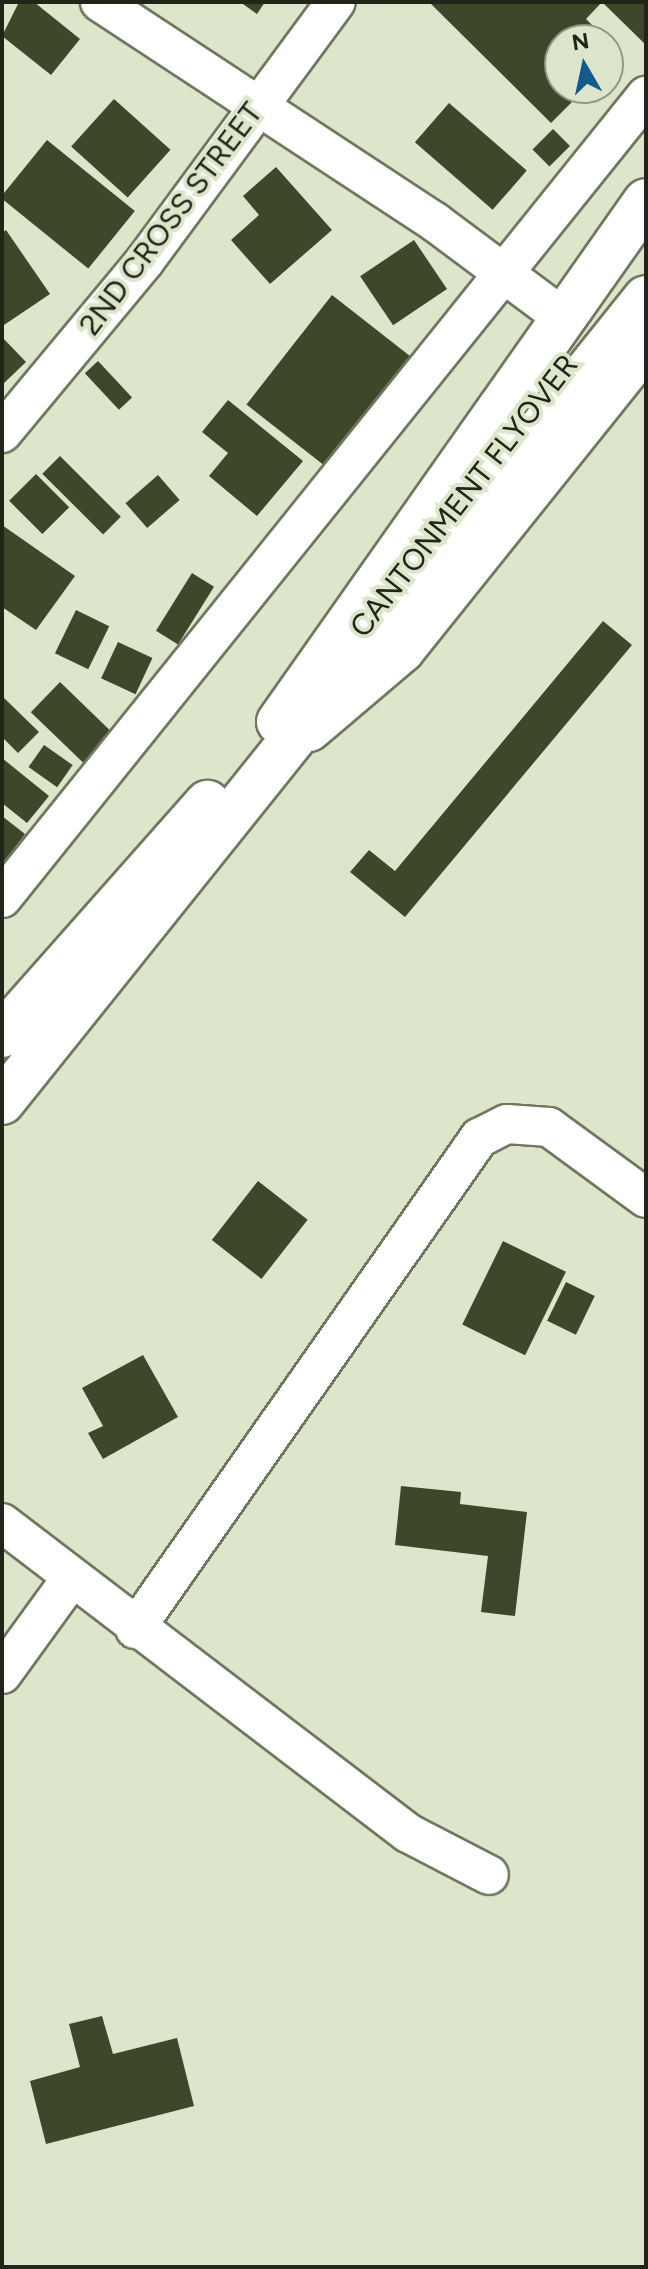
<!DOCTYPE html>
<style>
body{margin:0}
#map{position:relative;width:648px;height:2269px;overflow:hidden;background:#dde6ca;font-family:Figtree,sans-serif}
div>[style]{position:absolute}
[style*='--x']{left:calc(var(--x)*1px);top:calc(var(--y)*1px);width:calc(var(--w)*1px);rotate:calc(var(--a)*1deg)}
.building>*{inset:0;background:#3f472a;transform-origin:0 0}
.roads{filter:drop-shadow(2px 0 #70775f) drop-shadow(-2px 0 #70775f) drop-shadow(0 2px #70775f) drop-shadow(0 -2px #70775f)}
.minor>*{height:38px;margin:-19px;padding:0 19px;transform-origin:19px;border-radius:19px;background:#fff}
.primary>*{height:44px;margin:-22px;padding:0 22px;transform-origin:22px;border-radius:22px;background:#fff}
.trunk>*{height:44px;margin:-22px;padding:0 22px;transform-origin:22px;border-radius:22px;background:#fff}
span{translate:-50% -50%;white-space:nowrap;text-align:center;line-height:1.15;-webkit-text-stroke:8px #dde6ca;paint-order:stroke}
.street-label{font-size:30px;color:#202419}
.frame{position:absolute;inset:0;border:4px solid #202419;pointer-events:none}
.north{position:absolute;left:544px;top:24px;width:80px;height:80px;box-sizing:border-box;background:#dde6ca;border:2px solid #919883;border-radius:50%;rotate:351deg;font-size:22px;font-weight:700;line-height:32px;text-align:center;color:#202419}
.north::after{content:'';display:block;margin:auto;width:28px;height:36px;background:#125b8f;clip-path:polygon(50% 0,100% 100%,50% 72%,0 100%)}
</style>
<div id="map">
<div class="building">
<div style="clip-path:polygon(19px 2px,34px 2px,80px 39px,51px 75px,2px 36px)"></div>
<div style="clip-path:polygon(240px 2px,265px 2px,257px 14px)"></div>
<div style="clip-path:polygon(429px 2px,602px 2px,586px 19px,607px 40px,560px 40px,560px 88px,586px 88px,551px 123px)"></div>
<div style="clip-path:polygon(602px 2px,646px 2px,646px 45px)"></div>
<div style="clip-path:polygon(608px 41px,620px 53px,608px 66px)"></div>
<div style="left:114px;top:99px;width:76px;height:64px;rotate:42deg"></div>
<div style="left:449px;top:103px;width:103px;height:52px;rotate:41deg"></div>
<div style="left:553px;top:129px;width:24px;height:29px;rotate:45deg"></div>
<div style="left:47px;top:140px;width:113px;height:74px;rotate:39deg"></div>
<div style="clip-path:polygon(276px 167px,332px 230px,270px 284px,231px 240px,259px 215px,243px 196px)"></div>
<div style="clip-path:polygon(6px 230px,50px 294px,4px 325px,2px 233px)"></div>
<div style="left:414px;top:240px;width:59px;height:65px;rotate:56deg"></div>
<div style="left:332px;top:295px;width:107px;height:139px;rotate:38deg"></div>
<div style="clip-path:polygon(2px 337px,26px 362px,2px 385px)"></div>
<div style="left:98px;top:361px;width:50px;height:18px;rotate:47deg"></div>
<div style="clip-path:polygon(228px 400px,303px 461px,257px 516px,209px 476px,228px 453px,202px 432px)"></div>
<div style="left:60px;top:456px;width:86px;height:25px;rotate:45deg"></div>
<div style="left:36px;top:474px;width:47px;height:38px;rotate:45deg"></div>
<div style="left:158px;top:475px;width:33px;height:43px;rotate:49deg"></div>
<div style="clip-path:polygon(2px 525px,75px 576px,36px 630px,2px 607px)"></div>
<div style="left:192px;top:573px;width:26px;height:68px;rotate:32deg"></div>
<div style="left:76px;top:610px;width:37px;height:48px;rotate:26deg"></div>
<div style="clip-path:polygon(603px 621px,632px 645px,405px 917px,350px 872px,369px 850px,395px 871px)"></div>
<div style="left:118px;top:642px;width:38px;height:40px;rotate:25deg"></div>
<div style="left:60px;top:682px;width:74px;height:42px;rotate:44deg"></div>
<div style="clip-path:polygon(2px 696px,39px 732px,18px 753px,2px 737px)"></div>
<div style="left:44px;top:745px;width:35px;height:27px;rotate:35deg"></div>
<div style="clip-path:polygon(2px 758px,49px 796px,27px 823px,2px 803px)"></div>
<div style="clip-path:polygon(2px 816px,25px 834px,2px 865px)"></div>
<div style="left:258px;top:1181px;width:63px;height:75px;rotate:38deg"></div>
<div style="left:503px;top:1241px;width:70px;height:93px;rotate:26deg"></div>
<div style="left:566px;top:1282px;width:32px;height:43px;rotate:26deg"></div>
<div style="clip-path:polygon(143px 1355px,178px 1417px,103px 1459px,88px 1433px,103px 1426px,82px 1388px)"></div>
<div style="clip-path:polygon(401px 1486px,461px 1492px,460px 1504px,527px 1512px,515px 1616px,481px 1612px,488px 1556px,395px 1545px)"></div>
<div style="clip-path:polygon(102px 2016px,113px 2054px,177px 2038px,194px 2106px,46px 2144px,30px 2081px,80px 2067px,69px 2024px)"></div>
</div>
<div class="roads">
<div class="minor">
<div style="--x:100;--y:2;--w:401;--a:33.3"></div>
<div style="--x:435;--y:222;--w:157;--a:36.7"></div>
<div style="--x:2;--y:433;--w:222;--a:-50.3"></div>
<div style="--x:144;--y:262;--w:323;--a:-53.6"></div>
<div style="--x:2;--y:898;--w:1029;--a:-51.24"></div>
<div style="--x:2;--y:1523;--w:511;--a:37.36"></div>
<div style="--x:408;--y:1833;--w:91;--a:27.4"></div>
<div style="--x:135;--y:1629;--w:600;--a:-54.98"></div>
<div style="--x:479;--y:1138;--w:31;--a:-27"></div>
<div style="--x:507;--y:1124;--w:42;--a:4.1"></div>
<div style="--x:549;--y:1127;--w:120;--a:36.2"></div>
<div style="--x:2;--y:1674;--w:116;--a:-54.1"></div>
</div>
<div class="primary">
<div style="--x:279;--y:722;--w:637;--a:-54.84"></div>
<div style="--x:309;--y:729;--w:122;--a:-40.3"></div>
<div style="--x:402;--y:650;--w:391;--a:-51.3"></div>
</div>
<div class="trunk">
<div style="--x:2;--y:1035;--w:310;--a:-48.5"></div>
<div style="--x:2;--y:1102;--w:1030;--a:-51.31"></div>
</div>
</div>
<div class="street-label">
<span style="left:171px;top:219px;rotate:-53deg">2ND CROSS STREET</span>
<span style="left:464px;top:496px;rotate:-52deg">CANTONMENT FLYOVER</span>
</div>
<div class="frame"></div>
<div class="north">N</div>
</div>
